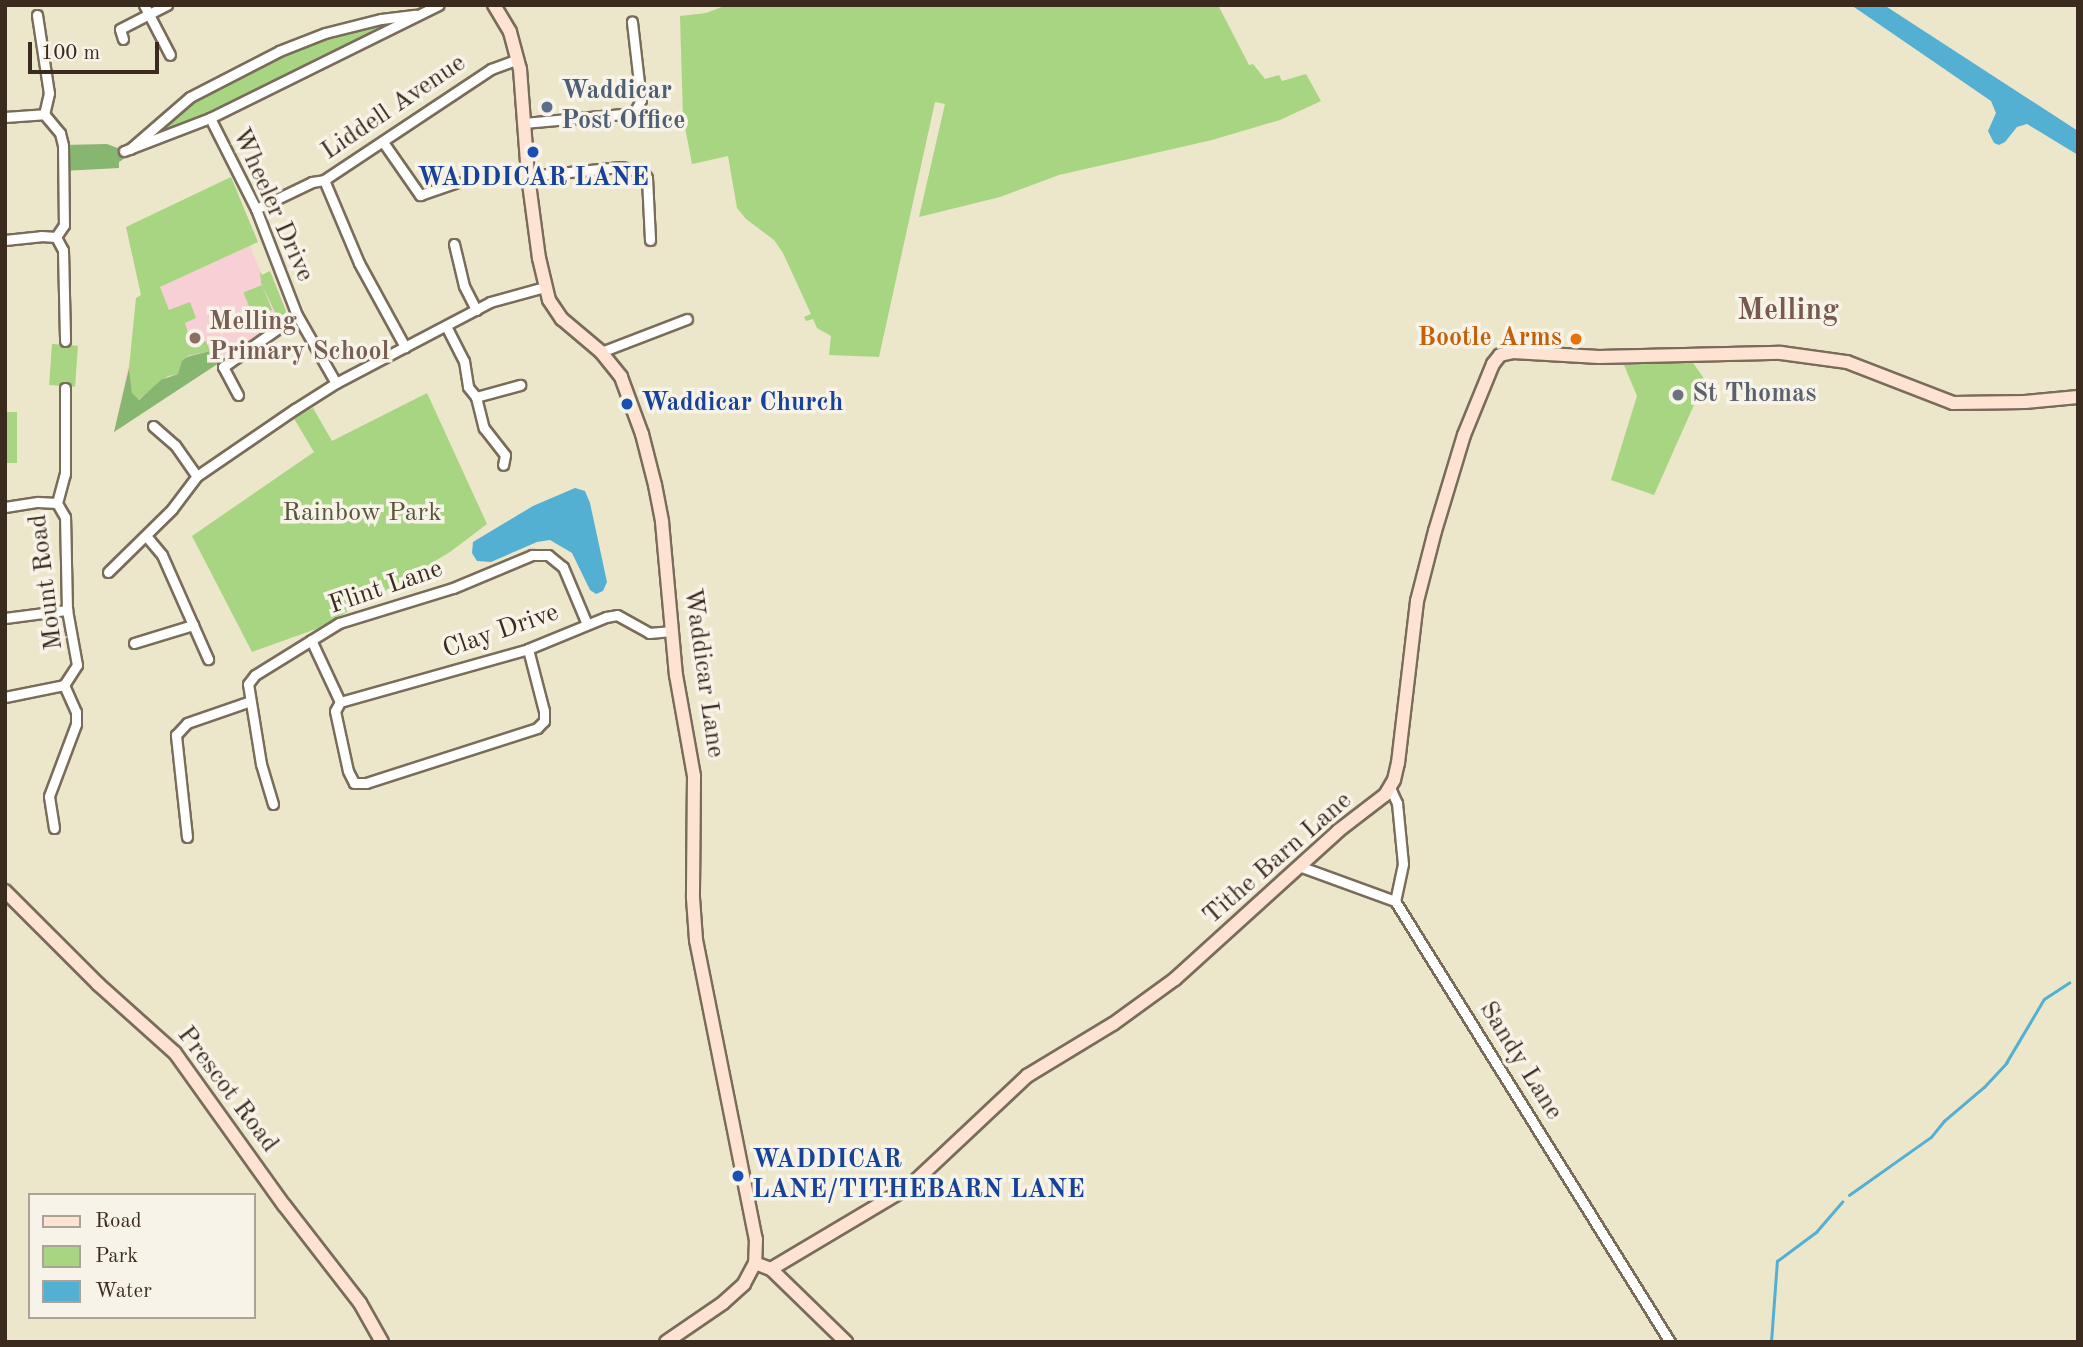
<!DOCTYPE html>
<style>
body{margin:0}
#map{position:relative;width:2083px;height:1347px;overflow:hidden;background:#ece6cb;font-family:"Old Standard TT",serif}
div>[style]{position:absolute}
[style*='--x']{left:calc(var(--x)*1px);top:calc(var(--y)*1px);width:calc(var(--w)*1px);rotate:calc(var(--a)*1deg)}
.built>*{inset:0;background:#f7cfd4}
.green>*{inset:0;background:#a8d581;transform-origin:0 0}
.forest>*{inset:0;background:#86b66f}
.water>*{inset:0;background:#54b0d2}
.stream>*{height:2.5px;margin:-1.25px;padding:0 1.25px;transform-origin:1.25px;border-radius:1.25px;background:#54b0d2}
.roads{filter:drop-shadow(2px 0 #796c5b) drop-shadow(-2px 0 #796c5b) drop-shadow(0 2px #796c5b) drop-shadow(0 -2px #796c5b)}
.street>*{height:9px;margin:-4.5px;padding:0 4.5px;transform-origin:4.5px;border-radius:4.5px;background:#fff}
.secondary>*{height:12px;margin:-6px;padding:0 6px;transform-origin:6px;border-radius:6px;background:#fee3d2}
.dots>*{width:19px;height:19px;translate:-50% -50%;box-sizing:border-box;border:4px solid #f7f3e8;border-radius:50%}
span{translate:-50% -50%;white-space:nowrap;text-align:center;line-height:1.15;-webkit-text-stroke:7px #f7f3e8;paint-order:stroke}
.service-label{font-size:26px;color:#4e5e75;font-weight:700}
.left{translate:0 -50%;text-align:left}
.street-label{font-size:26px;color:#3b2a1e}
.transit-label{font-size:26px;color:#164399;font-weight:700}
.education-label{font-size:26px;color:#785e54;font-weight:700}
.food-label{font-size:26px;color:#c56008;font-weight:700}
.right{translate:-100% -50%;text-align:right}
.worship-label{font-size:26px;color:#5b616d;font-weight:700}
.park-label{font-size:26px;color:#565537}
.quarter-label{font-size:30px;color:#77594f;font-weight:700}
.frame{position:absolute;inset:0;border:7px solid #3b2a1e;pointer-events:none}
.legend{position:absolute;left:28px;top:1193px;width:228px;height:126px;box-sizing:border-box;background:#f7f3e8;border:2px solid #aca397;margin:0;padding:9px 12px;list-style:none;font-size:21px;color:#3b2a1e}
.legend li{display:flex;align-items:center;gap:14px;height:35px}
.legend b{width:35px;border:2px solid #aca397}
.scale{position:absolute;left:28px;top:42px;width:131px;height:32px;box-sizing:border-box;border:4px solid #3b2a1e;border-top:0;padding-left:9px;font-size:21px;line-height:24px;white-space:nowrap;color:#3b2a1e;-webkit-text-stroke:5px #f7f3e8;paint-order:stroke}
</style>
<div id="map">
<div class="built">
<div style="clip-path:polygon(250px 246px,262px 275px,270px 271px,285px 307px,283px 318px,114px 432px,134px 340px,136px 298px)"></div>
</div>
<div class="green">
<div style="clip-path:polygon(727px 5px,1218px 5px,1249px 65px,1253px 64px,1265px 79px,1279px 75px,1282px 81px,1306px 74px,1321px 101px,1280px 120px,1212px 140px,1059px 175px,1000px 197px,919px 217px,945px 104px,935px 102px,879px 357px,829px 355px,831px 336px,817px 328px,813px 319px,806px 321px,804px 317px,811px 314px,783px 253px,774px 240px,746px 219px,737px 208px,728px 156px,692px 164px,683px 117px,680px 16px,706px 13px)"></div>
<div style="clip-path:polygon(414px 18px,156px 141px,129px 149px,170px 112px,242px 69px,325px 33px)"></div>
<div style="clip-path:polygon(231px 177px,258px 242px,160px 287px,169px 310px,190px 302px,196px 318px,185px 323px,192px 346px,206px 341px,210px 351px,187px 356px,178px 374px,168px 376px,138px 400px,132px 393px,129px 368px,136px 298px,141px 295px,126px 227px)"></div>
<div style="clip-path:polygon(260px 271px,262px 275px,270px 271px,286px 311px,283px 318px,259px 335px,256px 321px,275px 312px,261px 283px)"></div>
<div style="left:262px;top:285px;width:27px;height:20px;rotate:68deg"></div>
<div style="left:52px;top:344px;width:26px;height:41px;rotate:4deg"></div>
<div style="clip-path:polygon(1691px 360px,1705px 380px,1654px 495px,1611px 480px,1637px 396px,1624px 365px)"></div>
<div style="clip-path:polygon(427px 393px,487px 524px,450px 552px,380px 594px,316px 629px,252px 652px,192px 536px,314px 452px,293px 417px,313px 408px,332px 441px)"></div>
<div style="left:17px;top:412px;width:51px;height:12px;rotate:90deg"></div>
</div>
<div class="forest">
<div style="clip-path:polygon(107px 144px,123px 150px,125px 158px,119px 162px,119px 168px,63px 171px,63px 145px)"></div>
<div style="clip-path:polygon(214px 350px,219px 363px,114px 432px,129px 368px,132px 393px,139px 400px,161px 380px,178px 374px,182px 361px,187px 357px)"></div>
</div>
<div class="water">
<div style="clip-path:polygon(1851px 5px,1884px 5px,2078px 131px,2078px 155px,2027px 124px,2017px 127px,2005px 142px,1999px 145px,1994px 143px,1988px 131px,1996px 113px,1991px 101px)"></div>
<div style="clip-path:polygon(575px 488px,585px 491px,590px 503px,607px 582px,603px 591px,596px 594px,590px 590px,572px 553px,550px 540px,537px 542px,491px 562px,477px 561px,472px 553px,473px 542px,533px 506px)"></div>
</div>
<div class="stream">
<div style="--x:1849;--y:1195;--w:100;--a:-35.3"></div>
<div style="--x:1931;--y:1137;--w:21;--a:-51"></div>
<div style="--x:1944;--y:1121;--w:52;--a:-40.4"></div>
<div style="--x:1984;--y:1087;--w:33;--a:-47"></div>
<div style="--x:2006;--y:1063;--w:74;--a:-59.3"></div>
<div style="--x:2044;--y:999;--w:30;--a:-33"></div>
<div style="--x:1771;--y:1342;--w:81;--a:-85.8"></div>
<div style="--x:1777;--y:1261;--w:49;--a:-36.6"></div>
<div style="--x:1816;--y:1232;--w:40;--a:-49"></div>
</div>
<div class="roads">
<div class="street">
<div style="--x:144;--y:5;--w:56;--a:62.5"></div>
<div style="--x:37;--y:15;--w:79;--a:81.3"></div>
<div style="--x:49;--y:93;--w:22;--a:103"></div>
<div style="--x:123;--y:39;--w:10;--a:-107"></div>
<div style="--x:120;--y:29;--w:53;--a:-27.1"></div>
<div style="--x:5;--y:117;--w:39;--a:-4"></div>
<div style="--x:44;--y:114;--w:25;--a:50"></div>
<div style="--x:60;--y:133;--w:12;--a:76"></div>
<div style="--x:63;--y:145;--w:80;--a:89.3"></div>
<div style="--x:64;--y:225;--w:14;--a:124"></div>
<div style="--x:210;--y:118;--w:102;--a:63.2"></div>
<div style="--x:256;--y:209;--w:114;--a:68.9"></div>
<div style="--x:297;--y:315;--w:78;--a:60.2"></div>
<div style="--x:524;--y:123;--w:110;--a:-5.2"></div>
<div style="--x:634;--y:113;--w:15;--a:-62"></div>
<div style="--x:641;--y:100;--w:79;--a:-96.6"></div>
<div style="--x:383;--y:142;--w:65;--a:55.1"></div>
<div style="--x:420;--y:195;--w:39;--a:-19"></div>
<div style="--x:130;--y:149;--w:79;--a:-40.9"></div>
<div style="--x:190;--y:97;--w:100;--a:-27.3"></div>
<div style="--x:279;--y:51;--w:49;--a:-21.4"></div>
<div style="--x:325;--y:33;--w:58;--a:-14"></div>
<div style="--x:381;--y:19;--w:35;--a:-7"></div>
<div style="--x:124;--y:151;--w:92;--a:-21"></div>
<div style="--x:210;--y:118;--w:255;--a:-26.3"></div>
<div style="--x:528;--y:176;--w:93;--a:-5.5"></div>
<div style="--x:621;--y:167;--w:23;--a:13"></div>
<div style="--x:643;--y:172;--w:7;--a:56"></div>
<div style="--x:647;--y:178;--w:62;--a:87.2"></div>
<div style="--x:324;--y:180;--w:90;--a:67.1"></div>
<div style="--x:359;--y:263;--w:96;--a:61.3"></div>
<div style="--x:256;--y:209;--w:62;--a:-25.7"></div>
<div style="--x:312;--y:182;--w:12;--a:-9"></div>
<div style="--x:324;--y:180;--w:201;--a:-33.6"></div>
<div style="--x:491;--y:69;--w:29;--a:-20"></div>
<div style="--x:56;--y:237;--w:15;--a:62"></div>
<div style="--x:63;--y:250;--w:91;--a:88.7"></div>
<div style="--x:5;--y:240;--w:36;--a:-6"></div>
<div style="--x:41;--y:236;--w:15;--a:4"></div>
<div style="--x:454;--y:244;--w:43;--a:76.6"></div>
<div style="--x:464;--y:286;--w:27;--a:63"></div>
<div style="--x:446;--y:326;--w:39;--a:63"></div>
<div style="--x:464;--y:361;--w:26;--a:81"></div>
<div style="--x:468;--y:387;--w:13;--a:51"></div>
<div style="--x:476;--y:397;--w:32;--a:76"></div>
<div style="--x:484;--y:428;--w:34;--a:52"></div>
<div style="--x:505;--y:455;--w:10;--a:101"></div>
<div style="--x:601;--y:352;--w:92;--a:-21"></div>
<div style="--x:238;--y:395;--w:32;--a:-118"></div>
<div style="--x:223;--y:367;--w:90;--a:-35.1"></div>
<div style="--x:476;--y:397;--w:46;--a:-15.3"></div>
<div style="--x:153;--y:426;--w:29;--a:41"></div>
<div style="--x:175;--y:445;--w:38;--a:55"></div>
<div style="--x:5;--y:507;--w:33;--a:-9"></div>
<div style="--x:38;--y:502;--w:19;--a:3"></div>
<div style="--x:147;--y:537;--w:23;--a:50"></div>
<div style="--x:162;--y:555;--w:114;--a:66.1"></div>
<div style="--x:108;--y:572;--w:90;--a:-44.5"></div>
<div style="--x:172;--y:509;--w:41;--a:-52.9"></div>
<div style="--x:197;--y:476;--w:119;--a:-34.4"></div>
<div style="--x:295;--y:409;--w:49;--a:-32.4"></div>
<div style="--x:336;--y:383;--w:174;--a:-27.7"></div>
<div style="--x:490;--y:302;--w:57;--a:-15.3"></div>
<div style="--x:5;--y:618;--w:63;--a:-7.4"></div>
<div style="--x:311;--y:640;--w:68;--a:64.9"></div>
<div style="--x:340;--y:702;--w:10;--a:119"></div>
<div style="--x:335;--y:711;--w:61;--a:77.8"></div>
<div style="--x:348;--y:771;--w:13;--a:63"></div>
<div style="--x:354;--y:783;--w:12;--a:0"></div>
<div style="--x:366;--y:783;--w:180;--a:-17.8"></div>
<div style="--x:537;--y:728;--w:10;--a:-45"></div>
<div style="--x:544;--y:721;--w:10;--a:-90"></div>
<div style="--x:544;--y:711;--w:64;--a:-104.5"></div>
<div style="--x:134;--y:643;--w:62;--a:-17"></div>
<div style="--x:64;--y:685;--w:24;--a:-57"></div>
<div style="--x:77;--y:665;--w:56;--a:-100.3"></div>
<div style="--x:67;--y:610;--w:93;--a:-91.2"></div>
<div style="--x:65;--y:517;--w:16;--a:-120"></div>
<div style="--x:57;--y:503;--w:30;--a:-75"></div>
<div style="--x:65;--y:474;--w:86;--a:-90"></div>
<div style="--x:5;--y:697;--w:60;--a:-11.5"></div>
<div style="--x:340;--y:702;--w:195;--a:-15.7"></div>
<div style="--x:528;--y:649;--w:84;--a:-22.3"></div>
<div style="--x:606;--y:617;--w:11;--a:-10"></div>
<div style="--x:617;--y:615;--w:37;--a:29"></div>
<div style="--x:649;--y:633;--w:23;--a:-5"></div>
<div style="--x:1390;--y:788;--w:17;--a:65"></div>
<div style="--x:1397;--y:803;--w:61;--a:84.4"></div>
<div style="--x:1403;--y:864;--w:38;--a:102"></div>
<div style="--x:1395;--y:901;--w:520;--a:58.05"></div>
<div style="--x:273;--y:804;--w:42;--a:-106.7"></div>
<div style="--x:261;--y:764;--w:81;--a:-99.2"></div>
<div style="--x:248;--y:684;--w:11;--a:-52"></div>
<div style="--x:255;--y:675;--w:99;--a:-31.8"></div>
<div style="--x:339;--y:623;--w:119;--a:-17.1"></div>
<div style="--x:453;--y:588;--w:86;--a:-22.7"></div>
<div style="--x:532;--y:555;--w:16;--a:0"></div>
<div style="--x:548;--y:555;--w:19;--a:39"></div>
<div style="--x:563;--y:567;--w:62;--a:67.2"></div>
<div style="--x:54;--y:828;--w:32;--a:-99"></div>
<div style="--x:49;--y:796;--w:77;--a:-69.4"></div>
<div style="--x:76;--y:724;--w:12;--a:-90"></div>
<div style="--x:76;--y:712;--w:30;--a:-114"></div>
<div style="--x:187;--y:837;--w:103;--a:-96.2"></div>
<div style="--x:176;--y:735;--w:16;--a:-47"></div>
<div style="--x:187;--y:723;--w:65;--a:-19"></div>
<div style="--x:1299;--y:866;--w:102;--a:20"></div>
</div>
<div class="secondary">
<div style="--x:494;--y:5;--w:31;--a:59"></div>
<div style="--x:510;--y:32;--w:38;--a:75"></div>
<div style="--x:520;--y:69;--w:107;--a:85.7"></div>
<div style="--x:528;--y:176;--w:83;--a:82.4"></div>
<div style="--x:539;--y:258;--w:43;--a:76.6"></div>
<div style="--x:549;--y:300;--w:23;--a:56"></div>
<div style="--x:562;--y:319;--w:51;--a:40.2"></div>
<div style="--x:601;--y:352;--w:32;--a:51"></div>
<div style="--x:621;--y:377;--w:61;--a:69.8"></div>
<div style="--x:642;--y:434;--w:53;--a:75.7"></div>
<div style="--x:655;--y:485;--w:38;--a:79"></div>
<div style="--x:662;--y:522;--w:154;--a:84.8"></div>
<div style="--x:676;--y:675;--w:103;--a:79.9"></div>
<div style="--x:694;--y:776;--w:122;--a:90.5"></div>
<div style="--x:693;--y:898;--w:42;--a:85.9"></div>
<div style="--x:696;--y:940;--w:305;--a:78.7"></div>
<div style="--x:756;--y:1239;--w:24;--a:92"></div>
<div style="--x:755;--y:1263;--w:24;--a:118"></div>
<div style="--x:744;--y:1284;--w:28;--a:138"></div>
<div style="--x:723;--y:1303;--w:69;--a:145.6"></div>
<div style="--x:5;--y:891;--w:132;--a:45"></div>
<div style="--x:98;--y:984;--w:103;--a:41.9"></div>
<div style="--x:175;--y:1053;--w:187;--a:54.4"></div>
<div style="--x:284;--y:1205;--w:124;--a:52.2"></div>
<div style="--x:360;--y:1303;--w:45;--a:60.6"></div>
<div style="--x:755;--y:1263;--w:17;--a:21"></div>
<div style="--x:771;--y:1269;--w:162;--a:-30.8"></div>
<div style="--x:910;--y:1186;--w:161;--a:-43.2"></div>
<div style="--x:1027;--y:1076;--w:100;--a:-31.2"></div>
<div style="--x:1113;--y:1024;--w:77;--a:-36"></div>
<div style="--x:1175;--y:979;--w:220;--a:-42.2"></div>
<div style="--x:1338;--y:831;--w:59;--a:-37.5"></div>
<div style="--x:1385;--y:795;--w:17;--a:-59"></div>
<div style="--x:1394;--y:780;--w:17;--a:-77"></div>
<div style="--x:1398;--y:763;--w:163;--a:-83.3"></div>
<div style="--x:1417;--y:601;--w:72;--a:-75.6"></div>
<div style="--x:1435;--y:531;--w:100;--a:-73.2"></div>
<div style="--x:1464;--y:435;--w:77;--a:-67.8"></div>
<div style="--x:1493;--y:364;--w:11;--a:-52"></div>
<div style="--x:1500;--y:355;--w:13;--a:-13"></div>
<div style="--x:1513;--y:352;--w:86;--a:3.3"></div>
<div style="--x:1599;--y:357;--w:182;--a:-1.3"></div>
<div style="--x:1781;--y:353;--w:67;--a:7.8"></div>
<div style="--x:1847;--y:362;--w:114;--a:21.1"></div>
<div style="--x:1953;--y:403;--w:72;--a:-0.8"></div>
<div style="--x:2025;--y:402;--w:53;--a:-5.4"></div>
<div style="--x:771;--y:1269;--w:105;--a:44.2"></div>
</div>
</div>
<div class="dots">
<div style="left:547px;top:107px;background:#5c6f8a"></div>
<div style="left:533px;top:152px;background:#1a4fb4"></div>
<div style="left:195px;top:338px;background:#8d6e63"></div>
<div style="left:1576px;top:339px;background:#e8710a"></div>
<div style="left:1678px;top:395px;background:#6b7280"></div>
<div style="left:627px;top:404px;background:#1a4fb4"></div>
<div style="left:738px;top:1176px;background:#1a4fb4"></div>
</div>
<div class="service-label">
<span class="left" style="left:561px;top:107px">Waddicar<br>Post Office</span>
</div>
<div class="street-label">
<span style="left:394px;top:108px;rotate:-34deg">Liddell Avenue</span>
<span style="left:272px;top:205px;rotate:66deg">Wheeler Drive</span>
<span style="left:47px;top:582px;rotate:-97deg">Mount Road</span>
<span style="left:386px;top:588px;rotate:-19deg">Flint Lane</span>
<span style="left:501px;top:632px;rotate:-19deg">Clay Drive</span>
<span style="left:703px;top:673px;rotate:82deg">Waddicar Lane</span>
<span style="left:1278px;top:859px;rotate:-41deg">Tithe Barn Lane</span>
<span style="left:1520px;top:1061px;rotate:58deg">Sandy Lane</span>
<span style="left:227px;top:1090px;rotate:53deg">Prescot Road</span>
</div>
<div class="transit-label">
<span style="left:533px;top:179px">WADDICAR LANE</span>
<span class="left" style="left:641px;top:404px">Waddicar Church</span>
<span class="left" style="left:752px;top:1176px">WADDICAR<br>LANE/TITHEBARN LANE</span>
</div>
<div class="education-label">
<span class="left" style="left:209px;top:338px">Melling<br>Primary School</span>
</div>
<div class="food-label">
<span class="right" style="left:1562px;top:339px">Bootle Arms</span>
</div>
<div class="worship-label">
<span class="left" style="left:1692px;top:395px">St Thomas</span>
</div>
<div class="park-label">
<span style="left:362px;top:514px">Rainbow Park</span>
</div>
<div class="quarter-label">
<span style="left:1788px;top:311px">Melling</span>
</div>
<div class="frame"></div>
<ul class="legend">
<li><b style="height:9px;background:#fee3d2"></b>Road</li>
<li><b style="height:19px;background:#a8d581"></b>Park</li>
<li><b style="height:19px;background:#54b0d2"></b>Water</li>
</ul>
<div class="scale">100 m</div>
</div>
